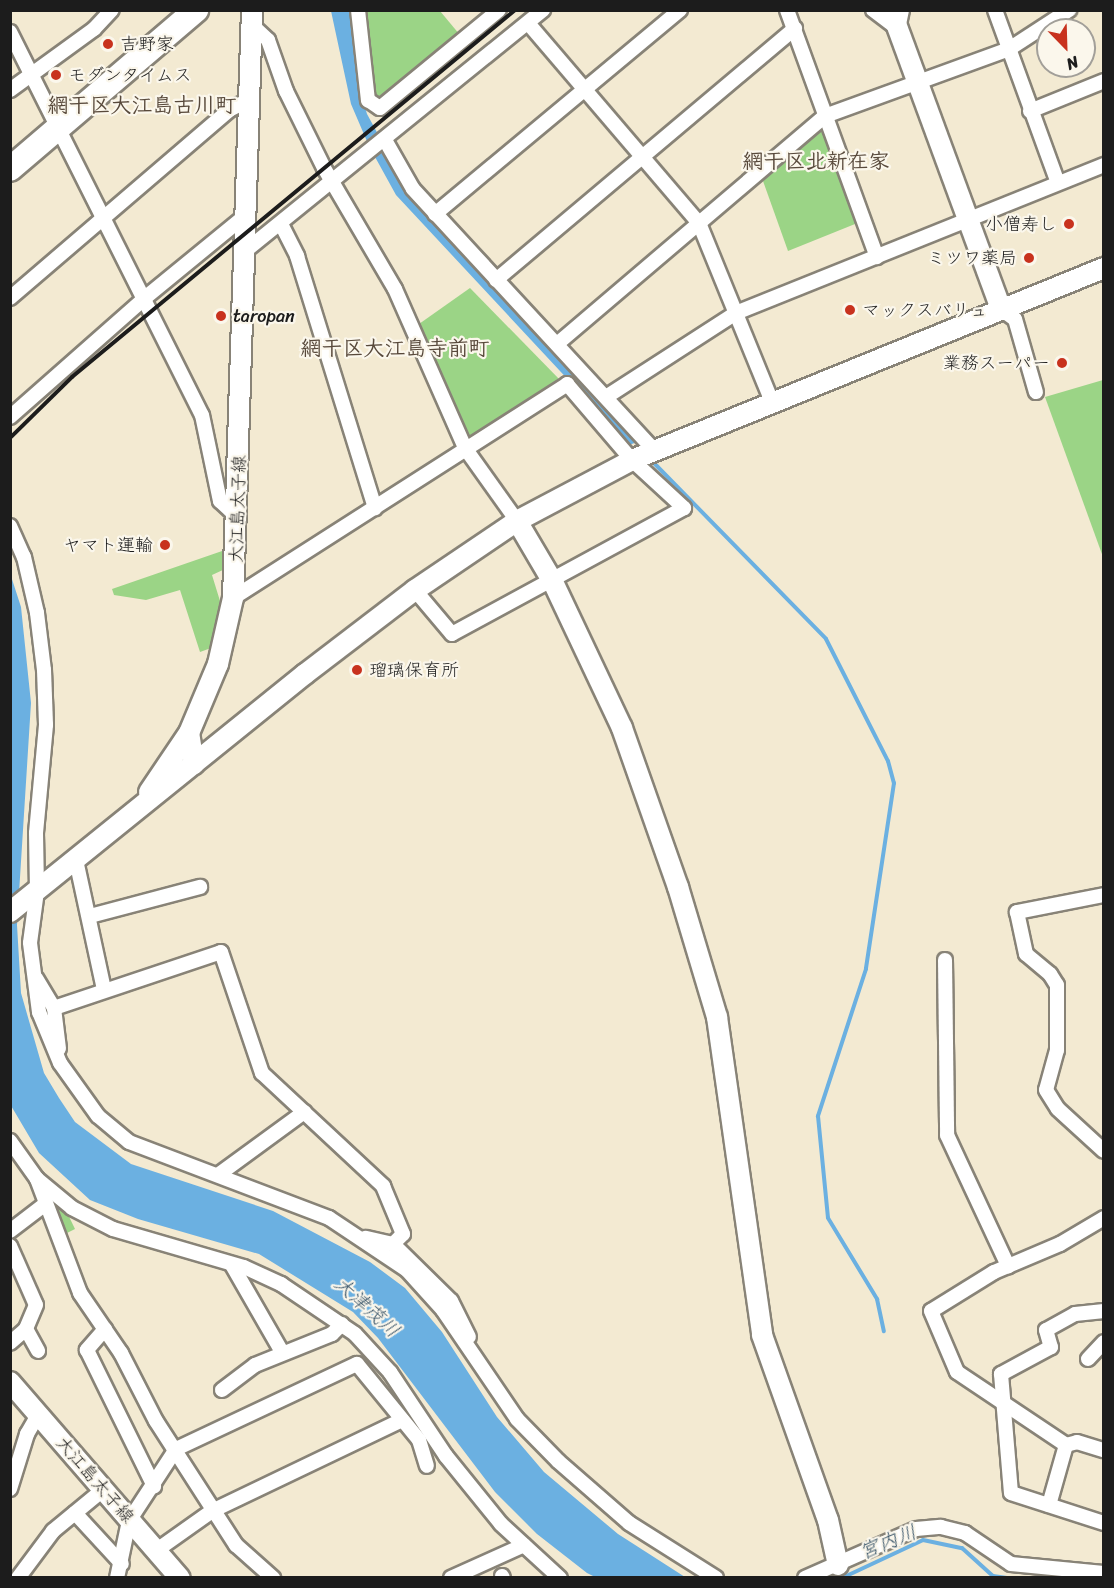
<!DOCTYPE html>
<meta charset="utf-8">
<style>
body{margin:0}
#map{position:relative;width:1114px;height:1588px;overflow:hidden;background:#f3ead2;font-family:Sriracha,"Klee One",sans-serif}
div>[style]{position:absolute}
[style*='--x']{left:calc(var(--x)*1px);top:calc(var(--y)*1px);width:calc(var(--w)*1px);rotate:calc(var(--a)*1deg)}
.green>*{inset:0;background:#9bd486}
.water>*{inset:0;background:#6bb0e1}
.stream>*{height:4px;margin:-2px;padding:0 2px;transform-origin:2px;border-radius:2px;background:#6bb0e1}
.roads{filter:drop-shadow(2px 0 #888377) drop-shadow(-2px 0 #888377) drop-shadow(0 2px #888377) drop-shadow(0 -2px #888377)}
.street>*{height:14px;margin:-7px;padding:0 7px;transform-origin:7px;border-radius:7px;background:#fff}
.secondary>*{height:20px;margin:-10px;padding:0 10px;transform-origin:10px;border-radius:10px;background:#fff}
.highway>*{height:24px;margin:-12px;padding:0 12px;transform-origin:12px;border-radius:12px;background:#fff}
.rail>*{height:4px;margin:-2px;padding:0 2px;transform-origin:2px;border-radius:2px;background:#1c1c1c}
.dots>*{width:16px;height:16px;translate:-50% -50%;box-sizing:border-box;border:3px solid #fbf7ec;border-radius:50%}
span{translate:-50% -50%;white-space:nowrap;text-align:center;line-height:1.15;-webkit-text-stroke:4.5px #fbf7ec;paint-order:stroke}
.poi-label{font-size:18px;color:#1c1c1c}
.left{translate:0 -50%;text-align:left}
.right{translate:-100% -50%;text-align:right}
.street-label{font-size:18px;color:#1c1c1c}
.water-label{font-size:20px;color:#3c576b;font-style:italic}
.quarter-label{font-size:21px;color:#58493b;font-weight:700}
.frame{position:absolute;inset:0;border:12px solid #1c1c1c;pointer-events:none}
.north{position:absolute;left:1036px;top:18px;width:60px;height:60px;box-sizing:border-box;background:#fbf7ec;border:2px solid #a29f99;border-radius:50%;rotate:157deg;font-size:16px;font-weight:700;line-height:24px;text-align:center;color:#1c1c1c}
.north::after{content:'';display:block;margin:auto;width:21px;height:27px;background:#c8321e;clip-path:polygon(50% 0,100% 100%,50% 72%,0 100%)}
</style>
<div id="map">
<div class="green">
<div style="clip-path:polygon(366px 10px,440px 11px,460px 35px,381px 101px,375px 97px)"></div>
<div style="clip-path:polygon(819px 127px,826px 128px,860px 222px,788px 251px,763px 181px,765px 173px)"></div>
<div style="clip-path:polygon(470px 288px,561px 381px,474px 438px,466px 436px,419px 324px)"></div>
<div style="clip-path:polygon(1103px 380px,1104px 380px,1103px 557px,1045px 397px)"></div>
<div style="clip-path:polygon(225px 550px,225px 569px,212px 575px,220px 601px,211px 648px,200px 652px,180px 590px,146px 600px,114px 595px,112px 589px)"></div>
<div style="clip-path:polygon(37px 1179px,60px 1198px,75px 1229px,57px 1238px)"></div>
</div>
<div class="water">
<div style="clip-path:polygon(331px 11px,352px 11px,360px 90px,367px 114px,410px 193px,640px 441px,629px 445px,396px 195px,369px 146px,351px 104px)"></div>
<div style="clip-path:polygon(10px 573px,21px 607px,31px 703px,17px 925px,21px 993px,44px 1073px,59px 1098px,75px 1122px,131px 1164px,273px 1211px,370px 1262px,405px 1288px,442px 1332px,497px 1417px,544px 1472px,618px 1534px,685px 1577px,595px 1577px,587px 1573px,537px 1534px,495px 1492px,378px 1338px,353px 1312px,259px 1254px,138px 1219px,90px 1200px,39px 1153px,10px 1104px)"></div>
</div>
<div class="stream">
<div style="--x:651;--y:460;--w:250;--a:45.6"></div>
<div style="--x:826;--y:639;--w:137;--a:63.1"></div>
<div style="--x:888;--y:761;--w:23;--a:75"></div>
<div style="--x:894;--y:783;--w:188;--a:98.6"></div>
<div style="--x:866;--y:969;--w:155;--a:108.1"></div>
<div style="--x:818;--y:1116;--w:102;--a:84.4"></div>
<div style="--x:828;--y:1218;--w:95;--a:58.8"></div>
<div style="--x:877;--y:1299;--w:33;--a:78"></div>
<div style="--x:842;--y:1578;--w:89;--a:-25.1"></div>
<div style="--x:923;--y:1540;--w:40;--a:12"></div>
<div style="--x:962;--y:1548;--w:42;--a:42.1"></div>
<div style="--x:993;--y:1576;--w:14;--a:8"></div>
</div>
<div class="roads">
<div class="street">
<div style="--x:358;--y:10;--w:91;--a:83.7"></div>
<div style="--x:368;--y:100;--w:14;--a:34"></div>
<div style="--x:380;--y:108;--w:154;--a:-39.5"></div>
<div style="--x:787;--y:10;--w:263;--a:70"></div>
<div style="--x:873;--y:10;--w:31;--a:37"></div>
<div style="--x:898;--y:29;--w:19;--a:-78"></div>
<div style="--x:995;--y:10;--w:184;--a:70"></div>
<div style="--x:528;--y:23;--w:263;--a:49.5"></div>
<div style="--x:699;--y:223;--w:193;--a:67.8"></div>
<div style="--x:252;--y:25;--w:22;--a:43"></div>
<div style="--x:268;--y:40;--w:54;--a:70.6"></div>
<div style="--x:286;--y:91;--w:86;--a:63.7"></div>
<div style="--x:324;--y:168;--w:140;--a:59.6"></div>
<div style="--x:395;--y:289;--w:174;--a:66.2"></div>
<div style="--x:465;--y:448;--w:90;--a:54.5"></div>
<div style="--x:10;--y:32;--w:428;--a:63.4"></div>
<div style="--x:202;--y:415;--w:88;--a:78.2"></div>
<div style="--x:220;--y:501;--w:26;--a:43"></div>
<div style="--x:10;--y:90;--w:104;--a:-36"></div>
<div style="--x:94;--y:29;--w:26;--a:-47"></div>
<div style="--x:1030;--y:111;--w:80;--a:-22.1"></div>
<div style="--x:385;--y:140;--w:56;--a:60.3"></div>
<div style="--x:413;--y:189;--w:357;--a:47.3"></div>
<div style="--x:435;--y:214;--w:319;--a:-39.8"></div>
<div style="--x:281;--y:224;--w:36;--a:63"></div>
<div style="--x:297;--y:256;--w:264;--a:72.8"></div>
<div style="--x:244;--y:252;--w:385;--a:-39"></div>
<div style="--x:496;--y:280;--w:391;--a:-40.1"></div>
<div style="--x:10;--y:298;--w:289;--a:-40.6"></div>
<div style="--x:229;--y:110;--w:22;--a:-27"></div>
<div style="--x:1001;--y:309;--w:17;--a:36"></div>
<div style="--x:1015;--y:319;--w:76;--a:74"></div>
<div style="--x:557;--y:344;--w:352;--a:-40.4"></div>
<div style="--x:825;--y:116;--w:196;--a:-20"></div>
<div style="--x:1009;--y:49;--w:72;--a:-33"></div>
<div style="--x:606;--y:397;--w:155;--a:-32.9"></div>
<div style="--x:736;--y:313;--w:397;--a:-21.9"></div>
<div style="--x:10;--y:417;--w:181;--a:-41.4"></div>
<div style="--x:146;--y:297;--w:128;--a:-39.3"></div>
<div style="--x:10;--y:526;--w:34;--a:66"></div>
<div style="--x:24;--y:557;--w:57;--a:76.9"></div>
<div style="--x:37;--y:613;--w:57;--a:83"></div>
<div style="--x:44;--y:670;--w:55;--a:87.9"></div>
<div style="--x:46;--y:725;--w:108;--a:95.3"></div>
<div style="--x:36;--y:833;--w:58;--a:89"></div>
<div style="--x:37;--y:891;--w:52;--a:97.7"></div>
<div style="--x:30;--y:943;--w:70;--a:82.6"></div>
<div style="--x:39;--y:1012;--w:55;--a:67.6"></div>
<div style="--x:60;--y:1063;--w:65;--a:54.4"></div>
<div style="--x:98;--y:1116;--w:40;--a:40"></div>
<div style="--x:129;--y:1142;--w:214;--a:20.8"></div>
<div style="--x:329;--y:1218;--w:94;--a:33.7"></div>
<div style="--x:407;--y:1270;--w:54;--a:48"></div>
<div style="--x:443;--y:1310;--w:132;--a:55.8"></div>
<div style="--x:517;--y:1419;--w:59;--a:45.7"></div>
<div style="--x:558;--y:1461;--w:94;--a:41.1"></div>
<div style="--x:629;--y:1523;--w:103;--a:32.3"></div>
<div style="--x:233;--y:598;--w:397;--a:-32.6"></div>
<div style="--x:567;--y:384;--w:100;--a:49.5"></div>
<div style="--x:632;--y:460;--w:71;--a:42.7"></div>
<div style="--x:684;--y:508;--w:264;--a:151.5"></div>
<div style="--x:452;--y:634;--w:57;--a:-130.1"></div>
<div style="--x:76;--y:860;--w:132;--a:77.8"></div>
<div style="--x:1104;--y:895;--w:89;--a:168.9"></div>
<div style="--x:1017;--y:912;--w:43;--a:77.9"></div>
<div style="--x:1026;--y:954;--w:31;--a:40"></div>
<div style="--x:1050;--y:974;--w:13;--a:58"></div>
<div style="--x:1057;--y:985;--w:65;--a:90"></div>
<div style="--x:1057;--y:1050;--w:41;--a:105.4"></div>
<div style="--x:1046;--y:1090;--w:22;--a:58"></div>
<div style="--x:1058;--y:1109;--w:62;--a:42.4"></div>
<div style="--x:90;--y:916;--w:114;--a:-14.8"></div>
<div style="--x:945;--y:960;--w:175;--a:89.3"></div>
<div style="--x:947;--y:1135;--w:145;--a:65"></div>
<div style="--x:36;--y:978;--w:35;--a:59"></div>
<div style="--x:54;--y:1008;--w:41;--a:83"></div>
<div style="--x:54;--y:1008;--w:176;--a:-18.5"></div>
<div style="--x:221;--y:952;--w:128;--a:71.3"></div>
<div style="--x:262;--y:1073;--w:166;--a:43"></div>
<div style="--x:383;--y:1186;--w:52;--a:67.4"></div>
<div style="--x:403;--y:1234;--w:14;--a:135"></div>
<div style="--x:393;--y:1244;--w:28;--a:-167"></div>
<div style="--x:10;--y:1141;--w:47;--a:54.6"></div>
<div style="--x:37;--y:1179;--w:45;--a:39.6"></div>
<div style="--x:72;--y:1208;--w:46;--a:27.1"></div>
<div style="--x:113;--y:1229;--w:136;--a:16.2"></div>
<div style="--x:244;--y:1267;--w:41;--a:24.7"></div>
<div style="--x:281;--y:1284;--w:89;--a:34"></div>
<div style="--x:355;--y:1334;--w:52;--a:47.4"></div>
<div style="--x:390;--y:1372;--w:101;--a:56.3"></div>
<div style="--x:446;--y:1456;--w:87;--a:51"></div>
<div style="--x:501;--y:1524;--w:80;--a:42.5"></div>
<div style="--x:218;--y:1175;--w:107;--a:-36.2"></div>
<div style="--x:37;--y:1179;--w:122;--a:69.3"></div>
<div style="--x:80;--y:1293;--w:73;--a:55.7"></div>
<div style="--x:121;--y:1353;--w:76;--a:62.8"></div>
<div style="--x:156;--y:1421;--w:148;--a:57.2"></div>
<div style="--x:236;--y:1545;--w:50;--a:41.7"></div>
<div style="--x:1104;--y:1218;--w:51;--a:149.4"></div>
<div style="--x:1060;--y:1244;--w:72;--a:157"></div>
<div style="--x:994;--y:1272;--w:74;--a:148.2"></div>
<div style="--x:931;--y:1311;--w:66;--a:66.9"></div>
<div style="--x:957;--y:1372;--w:131;--a:33.8"></div>
<div style="--x:1066;--y:1445;--w:11;--a:-15"></div>
<div style="--x:1077;--y:1442;--w:28;--a:17"></div>
<div style="--x:10;--y:1231;--w:43;--a:-37.4"></div>
<div style="--x:393;--y:1244;--w:81;--a:44.5"></div>
<div style="--x:451;--y:1301;--w:40;--a:63.4"></div>
<div style="--x:10;--y:1246;--w:64;--a:66.2"></div>
<div style="--x:36;--y:1305;--w:26;--a:113"></div>
<div style="--x:26;--y:1329;--w:21;--a:139"></div>
<div style="--x:232;--y:1265;--w:100;--a:60.1"></div>
<div style="--x:1104;--y:1311;--w:29;--a:174"></div>
<div style="--x:1075;--y:1314;--w:33;--a:151"></div>
<div style="--x:1046;--y:1330;--w:18;--a:74"></div>
<div style="--x:1051;--y:1347;--w:57;--a:151.6"></div>
<div style="--x:1001;--y:1374;--w:119;--a:85.2"></div>
<div style="--x:1011;--y:1493;--w:98;--a:17.9"></div>
<div style="--x:26;--y:1329;--w:25;--a:61"></div>
<div style="--x:105;--y:1329;--w:28;--a:131"></div>
<div style="--x:87;--y:1350;--w:152;--a:63.8"></div>
<div style="--x:1088;--y:1359;--w:23;--a:-47"></div>
<div style="--x:222;--y:1390;--w:41;--a:-37.1"></div>
<div style="--x:255;--y:1365;--w:83;--a:-21.9"></div>
<div style="--x:332;--y:1334;--w:14;--a:-45"></div>
<div style="--x:10;--y:1489;--w:58;--a:-72.8"></div>
<div style="--x:27;--y:1434;--w:22;--a:-60"></div>
<div style="--x:1049;--y:1505;--w:62;--a:-74.2"></div>
<div style="--x:75;--y:1513;--w:69;--a:47.3"></div>
<div style="--x:157;--y:1550;--w:67;--a:-35.3"></div>
<div style="--x:212;--y:1511;--w:211;--a:-25.6"></div>
<div style="--x:502;--y:1576;--w:2;--a:63"></div>
<div style="--x:18;--y:1578;--w:59;--a:-53.3"></div>
<div style="--x:53;--y:1531;--w:66;--a:-39.5"></div>
<div style="--x:117;--y:1578;--w:58;--a:-78.1"></div>
<div style="--x:129;--y:1521;--w:86;--a:-56.9"></div>
<div style="--x:176;--y:1449;--w:200;--a:-25.2"></div>
<div style="--x:357;--y:1364;--w:98;--a:50.8"></div>
<div style="--x:419;--y:1440;--w:27;--a:73"></div>
<div style="--x:451;--y:1578;--w:80;--a:-24.3"></div>
<div style="--x:805;--y:1578;--w:121;--a:-23.8"></div>
<div style="--x:916;--y:1529;--w:25;--a:-5"></div>
<div style="--x:941;--y:1527;--w:25;--a:14"></div>
<div style="--x:965;--y:1533;--w:55;--a:34"></div>
<div style="--x:1011;--y:1564;--w:93;--a:5.5"></div>
</div>
<div class="secondary">
<div style="--x:891;--y:10;--w:319;--a:69.8"></div>
<div style="--x:517;--y:521;--w:71;--a:59.5"></div>
<div style="--x:553;--y:582;--w:161;--a:64.7"></div>
<div style="--x:622;--y:728;--w:169;--a:70.6"></div>
<div style="--x:678;--y:887;--w:136;--a:73.3"></div>
<div style="--x:717;--y:1017;--w:321;--a:81.9"></div>
<div style="--x:762;--y:1335;--w:196;--a:70.4"></div>
<div style="--x:828;--y:1520;--w:46;--a:77.5"></div>
<div style="--x:194;--y:764;--w:31;--a:-99"></div>
<div style="--x:189;--y:733;--w:75;--a:-67.2"></div>
<div style="--x:218;--y:664;--w:68;--a:-77.2"></div>
<div style="--x:233;--y:598;--w:588;--a:-88.15"></div>
<div style="--x:149;--y:792;--w:71;--a:-55.9"></div>
<div style="--x:10;--y:912;--w:379;--a:-38.9"></div>
<div style="--x:305;--y:674;--w:138;--a:-37.4"></div>
<div style="--x:415;--y:590;--w:123;--a:-34.1"></div>
<div style="--x:517;--y:521;--w:130;--a:-27.9"></div>
<div style="--x:632;--y:460;--w:510;--a:-22.14"></div>
<div style="--x:10;--y:1382;--w:259;--a:49.1"></div>
</div>
<div class="highway">
<div style="--x:10;--y:169;--w:245;--a:-40.5"></div>
</div>
</div>
<div class="rail">
<div style="--x:10;--y:438;--w:87;--a:-44.5"></div>
<div style="--x:72;--y:377;--w:575;--a:-39.64"></div>
</div>
<div class="dots">
<div style="left:108px;top:44px;background:#c8321e"></div>
<div style="left:56px;top:75px;background:#c8321e"></div>
<div style="left:1069px;top:224px;background:#c8321e"></div>
<div style="left:1029px;top:258px;background:#c8321e"></div>
<div style="left:850px;top:310px;background:#c8321e"></div>
<div style="left:221px;top:316px;background:#c8321e"></div>
<div style="left:1062px;top:363px;background:#c8321e"></div>
<div style="left:165px;top:545px;background:#c8321e"></div>
<div style="left:357px;top:670px;background:#c8321e"></div>
</div>
<div class="poi-label">
<span class="left" style="left:120px;top:44px">吉野家</span>
<span class="left" style="left:68px;top:75px">モダンタイムス</span>
<span class="right" style="left:1057px;top:224px">小僧寿し</span>
<span class="right" style="left:1017px;top:258px">ミツワ薬局</span>
<span class="left" style="left:862px;top:310px">マックスバリュ</span>
<span class="left" style="left:233px;top:316px">taropan</span>
<span class="right" style="left:1050px;top:363px">業務スーパー</span>
<span class="right" style="left:153px;top:545px">ヤマト運輸</span>
<span class="left" style="left:369px;top:670px">瑠璃保育所</span>
</div>
<div class="street-label">
<span style="left:238px;top:509px;rotate:-88deg">大江島太子線</span>
<span style="left:95px;top:1480px;rotate:49deg">大江島太子線</span>
</div>
<div class="water-label">
<span style="left:367px;top:1307px;rotate:42deg">大津茂川</span>
<span style="left:888px;top:1542px;rotate:-22deg">宮内川</span>
</div>
<div class="quarter-label">
<span style="left:142px;top:105px">網干区大江島古川町</span>
<span style="left:816px;top:161px">網干区北新在家</span>
<span style="left:395px;top:348px">網干区大江島寺前町</span>
</div>
<div class="frame"></div>
<div class="north">N</div>
</div>
